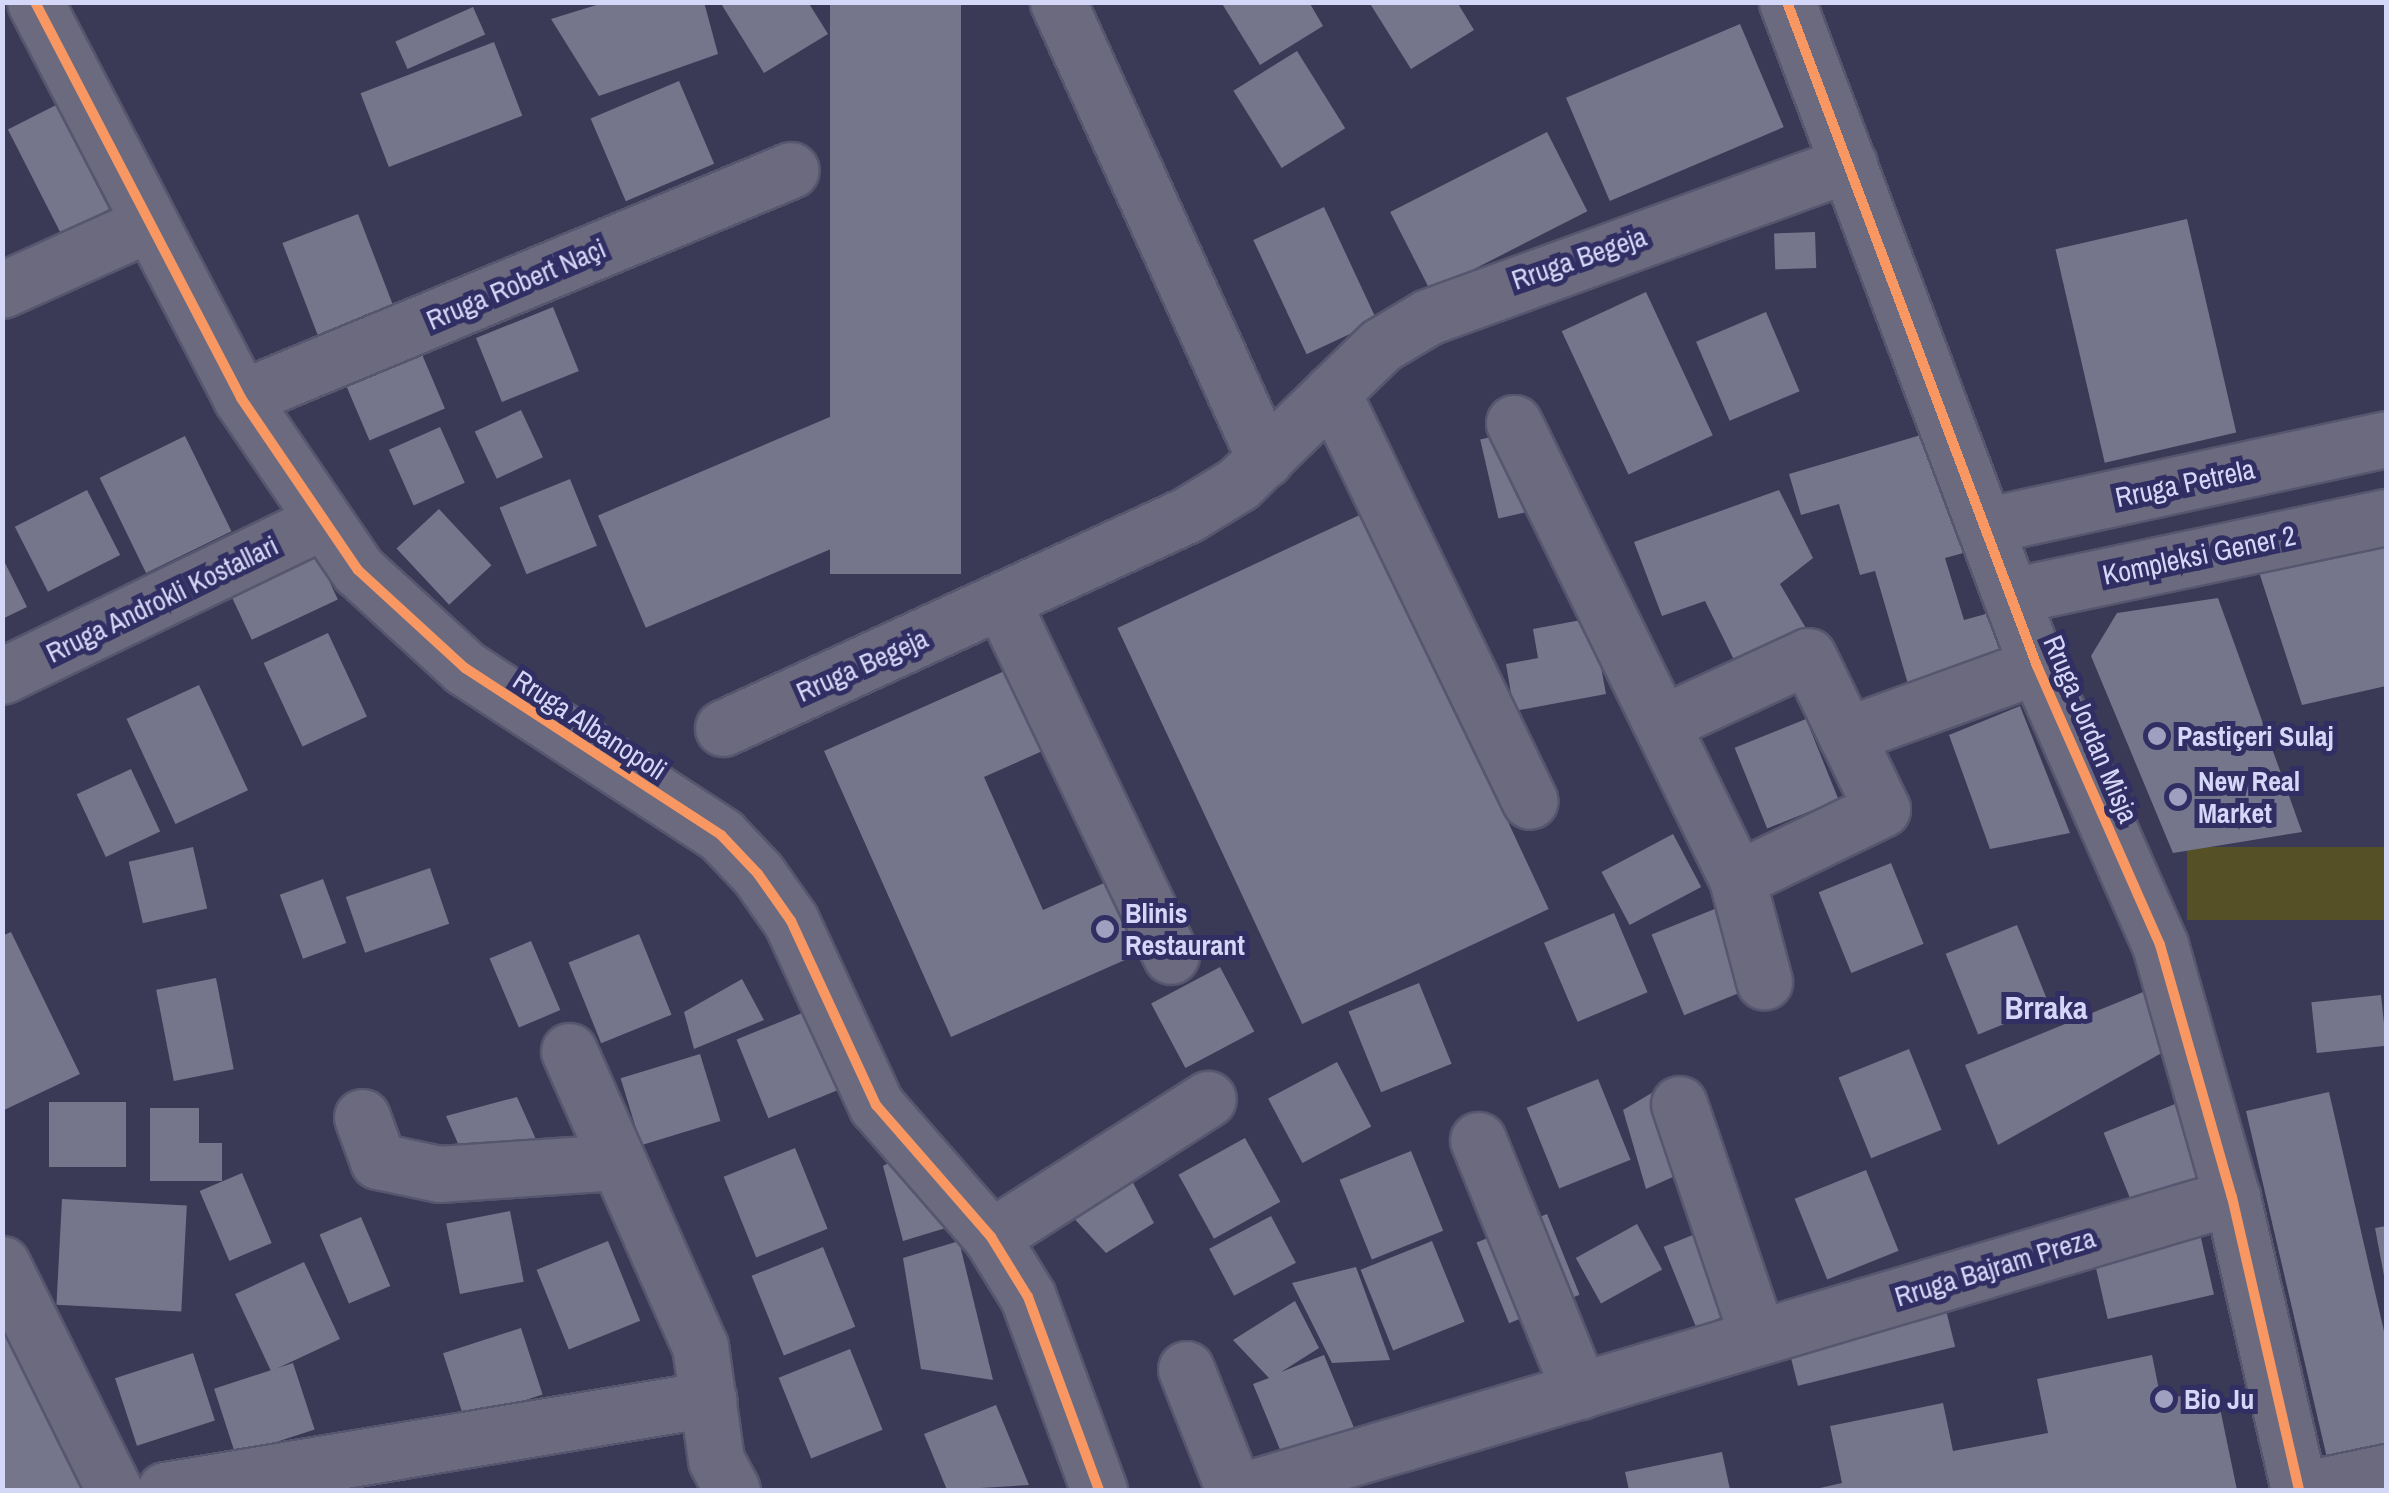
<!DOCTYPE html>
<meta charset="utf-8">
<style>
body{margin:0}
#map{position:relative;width:2389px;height:1493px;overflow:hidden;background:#3b3a56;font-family:"Archivo Narrow",sans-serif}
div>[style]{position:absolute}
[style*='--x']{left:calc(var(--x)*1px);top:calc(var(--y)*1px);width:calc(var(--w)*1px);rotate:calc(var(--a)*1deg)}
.green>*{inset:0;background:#555026;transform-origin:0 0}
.building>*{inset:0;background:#75758c;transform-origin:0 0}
.roads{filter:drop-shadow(2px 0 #57566f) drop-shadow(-2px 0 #57566f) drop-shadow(0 2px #57566f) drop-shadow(0 -2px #57566f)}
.minor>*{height:55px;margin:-27.5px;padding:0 27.5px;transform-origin:27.5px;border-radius:27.5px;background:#6b6a7f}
.cycleway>*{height:10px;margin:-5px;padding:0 5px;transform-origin:5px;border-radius:5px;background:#f99763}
.dots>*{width:28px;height:28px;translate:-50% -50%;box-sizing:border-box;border:5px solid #302e62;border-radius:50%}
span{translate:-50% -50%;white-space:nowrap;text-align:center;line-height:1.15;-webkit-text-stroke:10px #302e62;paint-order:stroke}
.street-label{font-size:28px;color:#d5d7f8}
.poi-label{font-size:28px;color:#d5d7f8;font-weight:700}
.left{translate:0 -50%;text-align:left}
.quarter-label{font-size:32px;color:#d5d7f8;font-weight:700}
.frame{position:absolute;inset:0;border:5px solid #d5d7f8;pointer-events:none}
</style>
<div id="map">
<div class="green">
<div style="left:2386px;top:847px;width:73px;height:199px;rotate:90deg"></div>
</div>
<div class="building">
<div style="clip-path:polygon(606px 2px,704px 2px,718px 54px,599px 96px,551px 19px)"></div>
<div style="clip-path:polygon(720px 2px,808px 2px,828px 34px,764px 73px)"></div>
<div style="left:830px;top:2px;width:131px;height:572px"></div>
<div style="clip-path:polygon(1221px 2px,1309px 2px,1323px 26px,1260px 65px)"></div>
<div style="clip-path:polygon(1369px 2px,1457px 2px,1474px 30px,1411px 69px)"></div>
<div style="left:473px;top:7px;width:30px;height:85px;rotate:66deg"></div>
<div style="left:1740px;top:24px;width:112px;height:189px;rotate:67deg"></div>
<div style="left:494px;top:42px;width:79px;height:143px;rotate:69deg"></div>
<div style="left:1297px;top:51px;width:91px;height:75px;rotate:58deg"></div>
<div style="left:679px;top:81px;width:90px;height:96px;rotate:67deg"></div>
<div style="left:56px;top:105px;width:117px;height:54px;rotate:63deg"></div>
<div style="left:1547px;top:132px;width:89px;height:176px;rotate:63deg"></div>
<div style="left:1324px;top:207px;width:126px;height:78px;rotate:65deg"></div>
<div style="left:358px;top:214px;width:106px;height:81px;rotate:69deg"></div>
<div style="left:2187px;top:219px;width:219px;height:135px;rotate:77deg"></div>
<div style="left:1815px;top:232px;width:36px;height:41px;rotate:88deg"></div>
<div style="left:1646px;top:292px;width:158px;height:93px;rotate:65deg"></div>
<div style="left:553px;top:307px;width:69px;height:83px;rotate:68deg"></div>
<div style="left:1766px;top:312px;width:86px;height:76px;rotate:67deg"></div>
<div style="left:418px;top:345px;width:69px;height:82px;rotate:67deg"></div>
<div style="left:877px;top:397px;width:122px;height:303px;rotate:67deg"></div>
<div style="left:521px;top:410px;width:52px;height:51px;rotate:65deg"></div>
<div style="left:440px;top:427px;width:61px;height:56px;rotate:66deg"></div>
<div style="left:1526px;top:429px;width:81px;height:47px;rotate:77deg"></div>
<div style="clip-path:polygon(1931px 432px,1967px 552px,1945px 558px,1964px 620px,1993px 612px,2008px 662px,1910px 691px,1875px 571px,1860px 575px,1839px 504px,1801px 515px,1789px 474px)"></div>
<div style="left:185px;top:436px;width:106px;height:95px;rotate:64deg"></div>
<div style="left:570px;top:479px;width:72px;height:76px;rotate:68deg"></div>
<div style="left:87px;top:490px;width:73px;height:81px;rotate:63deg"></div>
<div style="clip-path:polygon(1779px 490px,1813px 558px,1780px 584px,1807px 630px,1737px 666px,1705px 601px,1662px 616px,1634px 542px)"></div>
<div style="left:439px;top:509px;width:77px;height:58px;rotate:47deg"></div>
<div style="left:1364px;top:513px;width:437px;height:272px;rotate:65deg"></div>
<div style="clip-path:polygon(2386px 546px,2386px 686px,2302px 705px,2259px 572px)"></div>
<div style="clip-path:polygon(2px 557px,27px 607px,2px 619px)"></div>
<div style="left:318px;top:557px;width:47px;height:95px;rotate:65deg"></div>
<div style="clip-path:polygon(2218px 598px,2302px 832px,2173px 853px,2091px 656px,2117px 613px)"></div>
<div style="clip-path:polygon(1592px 618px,1606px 694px,1514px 711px,1506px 664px,1538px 658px,1533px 629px)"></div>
<div style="left:328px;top:633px;width:92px;height:71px;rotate:65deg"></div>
<div style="clip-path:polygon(1029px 660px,1065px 741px,984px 777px,1043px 910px,1140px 867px,1172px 939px,951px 1037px,824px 751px)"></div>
<div style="left:199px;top:685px;width:116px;height:80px;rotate:65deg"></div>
<div style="clip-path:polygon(2020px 706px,2070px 833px,1990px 849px,1949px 735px)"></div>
<div style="left:1806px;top:719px;width:87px;height:77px;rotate:68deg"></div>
<div style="left:131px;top:769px;width:69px;height:60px;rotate:65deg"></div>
<div style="left:1673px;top:834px;width:60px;height:81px;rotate:62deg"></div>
<div style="left:193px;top:847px;width:63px;height:66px;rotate:77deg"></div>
<div style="left:1891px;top:863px;width:87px;height:78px;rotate:68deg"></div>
<div style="left:430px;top:868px;width:59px;height:89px;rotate:71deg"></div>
<div style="left:323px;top:879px;width:68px;height:46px;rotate:70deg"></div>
<div style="left:1722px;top:906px;width:87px;height:76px;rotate:68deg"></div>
<div style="left:1614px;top:913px;width:86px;height:76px;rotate:67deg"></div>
<div style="left:2017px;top:925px;width:87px;height:77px;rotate:68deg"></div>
<div style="clip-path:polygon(11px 932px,80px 1074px,2px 1111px,2px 936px)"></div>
<div style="left:639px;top:934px;width:87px;height:76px;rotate:68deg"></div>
<div style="left:531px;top:941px;width:75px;height:45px;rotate:67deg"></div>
<div style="left:1220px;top:967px;width:73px;height:78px;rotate:62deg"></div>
<div style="left:216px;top:978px;width:93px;height:61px;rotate:79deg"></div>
<div style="clip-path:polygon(742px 979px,764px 1020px,694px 1049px,684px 1012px)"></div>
<div style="left:1419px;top:983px;width:87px;height:76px;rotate:68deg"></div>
<div style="clip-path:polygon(2148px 990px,2167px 1050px,1998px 1145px,1965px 1065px)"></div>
<div style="left:2381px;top:995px;width:51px;height:70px;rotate:84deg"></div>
<div style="left:807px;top:1011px;width:85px;height:76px;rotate:68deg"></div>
<div style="left:1909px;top:1049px;width:87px;height:76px;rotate:68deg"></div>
<div style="left:700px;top:1054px;width:70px;height:83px;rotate:73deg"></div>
<div style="left:1337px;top:1062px;width:73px;height:78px;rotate:62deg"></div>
<div style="left:1598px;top:1079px;width:87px;height:77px;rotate:68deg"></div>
<div style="clip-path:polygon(1660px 1088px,1693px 1168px,1646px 1189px,1623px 1110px)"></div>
<div style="clip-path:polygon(2329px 1092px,2386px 1340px,2386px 1444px,2327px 1458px,2246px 1111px)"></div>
<div style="clip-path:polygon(517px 1097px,551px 1173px,476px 1185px,446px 1116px)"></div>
<div style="left:49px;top:1102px;width:77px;height:65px"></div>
<div style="left:2175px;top:1104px;width:87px;height:77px;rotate:68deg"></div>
<div style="clip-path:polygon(150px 1108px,199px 1108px,199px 1143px,222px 1143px,222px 1181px,150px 1181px)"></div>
<div style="left:1245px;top:1138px;width:73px;height:76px;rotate:61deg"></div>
<div style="clip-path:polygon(922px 1145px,949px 1227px,903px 1241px,883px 1166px)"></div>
<div style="left:795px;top:1148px;width:87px;height:77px;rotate:68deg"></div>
<div style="left:1411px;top:1151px;width:86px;height:77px;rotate:68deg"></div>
<div style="left:1866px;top:1170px;width:87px;height:77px;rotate:68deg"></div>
<div style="left:242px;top:1173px;width:76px;height:46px;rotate:67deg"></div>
<div style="clip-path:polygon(1129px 1175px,1154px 1223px,1106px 1253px,1069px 1213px)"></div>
<div style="left:62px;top:1199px;width:125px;height:106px;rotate:3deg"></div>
<div style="left:510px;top:1211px;width:72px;height:65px;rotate:79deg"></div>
<div style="left:1547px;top:1214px;width:87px;height:76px;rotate:68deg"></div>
<div style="left:1271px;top:1216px;width:53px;height:70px;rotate:62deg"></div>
<div style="left:361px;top:1217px;width:75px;height:45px;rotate:67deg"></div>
<div style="left:1735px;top:1218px;width:87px;height:77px;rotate:68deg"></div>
<div style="left:1637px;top:1224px;width:52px;height:70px;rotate:61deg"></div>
<div style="clip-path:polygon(2386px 1226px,2386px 1281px,2385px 1281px,2375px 1228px)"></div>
<div style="left:2200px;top:1234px;width:62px;height:109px;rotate:77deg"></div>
<div style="left:608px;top:1241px;width:86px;height:77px;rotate:68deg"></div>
<div style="clip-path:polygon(959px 1241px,993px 1380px,921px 1369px,903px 1258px)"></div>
<div style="left:1432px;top:1241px;width:87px;height:77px;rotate:68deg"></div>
<div style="left:823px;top:1247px;width:86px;height:77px;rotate:68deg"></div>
<div style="left:304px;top:1262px;width:85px;height:76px;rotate:65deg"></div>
<div style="clip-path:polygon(1356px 1267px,1390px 1360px,1332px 1363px,1292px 1283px)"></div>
<div style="clip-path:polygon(1295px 1301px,1319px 1348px,1281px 1372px,1324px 1355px,1357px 1435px,1286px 1464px,1253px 1384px,1269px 1378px,1233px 1340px)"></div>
<div style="left:1944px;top:1302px;width:46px;height:162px;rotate:76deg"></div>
<div style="clip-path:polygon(2px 1323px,84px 1490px,2px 1490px)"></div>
<div style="left:521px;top:1328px;width:70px;height:82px;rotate:72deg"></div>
<div style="left:850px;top:1349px;width:87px;height:77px;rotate:68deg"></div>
<div style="left:193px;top:1353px;width:71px;height:82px;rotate:72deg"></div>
<div style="clip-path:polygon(2152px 1355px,2161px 1400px,2216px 1389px,2237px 1490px,1811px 1490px,1842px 1483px,1830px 1426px,1943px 1403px,1953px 1451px,2048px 1433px,2037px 1379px)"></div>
<div style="left:293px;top:1363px;width:70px;height:83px;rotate:72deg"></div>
<div style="clip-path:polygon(996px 1405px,1029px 1485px,947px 1490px,924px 1434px)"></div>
<div style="clip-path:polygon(1722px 1452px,1730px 1490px,1629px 1490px,1625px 1472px)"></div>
</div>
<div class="roads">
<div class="minor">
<div style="--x:35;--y:2;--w:446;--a:62.5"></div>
<div style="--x:241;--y:398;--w:208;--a:55.8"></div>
<div style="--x:358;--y:570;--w:145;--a:42.5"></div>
<div style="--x:465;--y:668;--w:306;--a:33.1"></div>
<div style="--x:721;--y:835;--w:54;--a:46.5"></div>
<div style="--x:758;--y:874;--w:57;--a:54.9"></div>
<div style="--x:791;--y:921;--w:203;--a:65.2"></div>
<div style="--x:876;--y:1105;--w:175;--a:48.9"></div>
<div style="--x:991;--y:1237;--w:70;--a:58.3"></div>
<div style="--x:1028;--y:1297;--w:206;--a:69.8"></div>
<div style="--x:1058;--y:2;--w:502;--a:65.63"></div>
<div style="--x:1787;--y:2;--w:710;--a:69.37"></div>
<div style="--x:2037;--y:666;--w:305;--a:66.2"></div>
<div style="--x:2160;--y:945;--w:262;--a:74.1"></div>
<div style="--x:2232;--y:1197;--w:301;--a:77.1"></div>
<div style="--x:2;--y:290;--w:160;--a:-24.3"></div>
<div style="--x:1332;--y:392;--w:454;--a:64.2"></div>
<div style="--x:241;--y:398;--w:595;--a:-22.52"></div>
<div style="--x:1514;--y:423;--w:508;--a:63.94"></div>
<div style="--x:1984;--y:526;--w:411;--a:-12.2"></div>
<div style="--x:2011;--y:596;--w:383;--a:-11.9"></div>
<div style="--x:1002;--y:602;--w:392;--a:64.5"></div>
<div style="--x:2;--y:676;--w:356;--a:-25.8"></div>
<div style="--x:1665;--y:722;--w:157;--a:-24.8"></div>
<div style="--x:1808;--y:656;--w:170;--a:64.2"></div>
<div style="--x:1882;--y:809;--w:161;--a:154.2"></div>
<div style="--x:1737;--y:879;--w:106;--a:75.2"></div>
<div style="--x:723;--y:728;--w:511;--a:-24.66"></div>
<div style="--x:1187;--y:515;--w:60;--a:-31.3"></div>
<div style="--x:1238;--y:484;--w:199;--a:-44.2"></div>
<div style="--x:1381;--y:345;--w:55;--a:-30.8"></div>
<div style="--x:1428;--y:317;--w:448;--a:-20"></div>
<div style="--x:1846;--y:735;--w:203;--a:-19.9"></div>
<div style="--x:569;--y:1051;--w:323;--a:66.1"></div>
<div style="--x:700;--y:1346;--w:115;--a:82"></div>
<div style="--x:716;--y:1460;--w:34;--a:62"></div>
<div style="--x:1679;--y:1104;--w:246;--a:71.3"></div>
<div style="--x:362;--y:1117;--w:47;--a:70"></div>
<div style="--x:378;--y:1161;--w:62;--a:12"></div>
<div style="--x:439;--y:1174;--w:177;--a:-3.9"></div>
<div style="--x:1478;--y:1140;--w:271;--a:67.9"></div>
<div style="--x:991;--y:1237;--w:257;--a:-32.5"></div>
<div style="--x:2;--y:1264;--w:252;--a:63.6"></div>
<div style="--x:1186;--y:1369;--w:130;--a:68.4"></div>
<div style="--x:165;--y:1490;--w:551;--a:-9.51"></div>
<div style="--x:1244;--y:1490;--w:1031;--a:-16.52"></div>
<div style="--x:2300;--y:1490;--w:88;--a:-11.8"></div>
</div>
</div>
<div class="cycleway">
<div style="--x:35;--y:2;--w:446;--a:62.5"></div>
<div style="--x:241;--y:398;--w:208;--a:55.8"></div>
<div style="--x:358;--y:570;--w:145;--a:42.5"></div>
<div style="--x:465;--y:668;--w:306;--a:33.1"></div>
<div style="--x:721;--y:835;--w:54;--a:46.5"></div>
<div style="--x:758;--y:874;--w:57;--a:54.9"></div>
<div style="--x:791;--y:921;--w:203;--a:65.2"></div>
<div style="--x:876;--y:1105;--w:175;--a:48.9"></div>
<div style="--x:991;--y:1237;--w:70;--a:58.3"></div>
<div style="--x:1028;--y:1297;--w:206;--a:69.8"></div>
<div style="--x:1787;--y:2;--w:710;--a:69.37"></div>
<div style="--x:2037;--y:666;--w:305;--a:66.2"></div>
<div style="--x:2160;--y:945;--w:262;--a:74.1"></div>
<div style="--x:2232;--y:1197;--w:301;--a:77.1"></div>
</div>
<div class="dots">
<div style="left:2157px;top:736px;background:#9fa0bf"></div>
<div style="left:2178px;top:797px;background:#9fa0bf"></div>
<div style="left:1105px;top:929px;background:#9fa0bf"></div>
<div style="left:2164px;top:1399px;background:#9fa0bf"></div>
</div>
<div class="street-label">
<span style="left:1579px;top:258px;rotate:-19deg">Rruga Begeja</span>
<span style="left:516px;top:284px;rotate:-23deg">Rruga Robert Naçi</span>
<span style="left:2185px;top:483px;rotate:-12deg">Rruga Petrela</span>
<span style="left:2199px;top:555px;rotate:-12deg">Kompleksi Gener 2</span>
<span style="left:162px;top:599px;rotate:-26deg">Rruga Androkli Kostallari</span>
<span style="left:862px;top:665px;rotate:-24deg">Rruga Begeja</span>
<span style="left:590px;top:725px;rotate:33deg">Rruga Albanopoli</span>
<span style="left:2091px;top:729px;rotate:67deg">Rruga Jordan Misja</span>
<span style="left:1995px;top:1267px;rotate:-17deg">Rruga Bajram Preza</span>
</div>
<div class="poi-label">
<span class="left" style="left:2177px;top:736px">Pastiçeri Sulaj</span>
<span class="left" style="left:2198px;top:797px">New Real<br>Market</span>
<span class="left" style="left:1125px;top:929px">Blinis<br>Restaurant</span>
<span class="left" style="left:2184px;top:1399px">Bio Ju</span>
</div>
<div class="quarter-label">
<span style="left:2046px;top:1008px">Brraka</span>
</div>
<div class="frame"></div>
</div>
